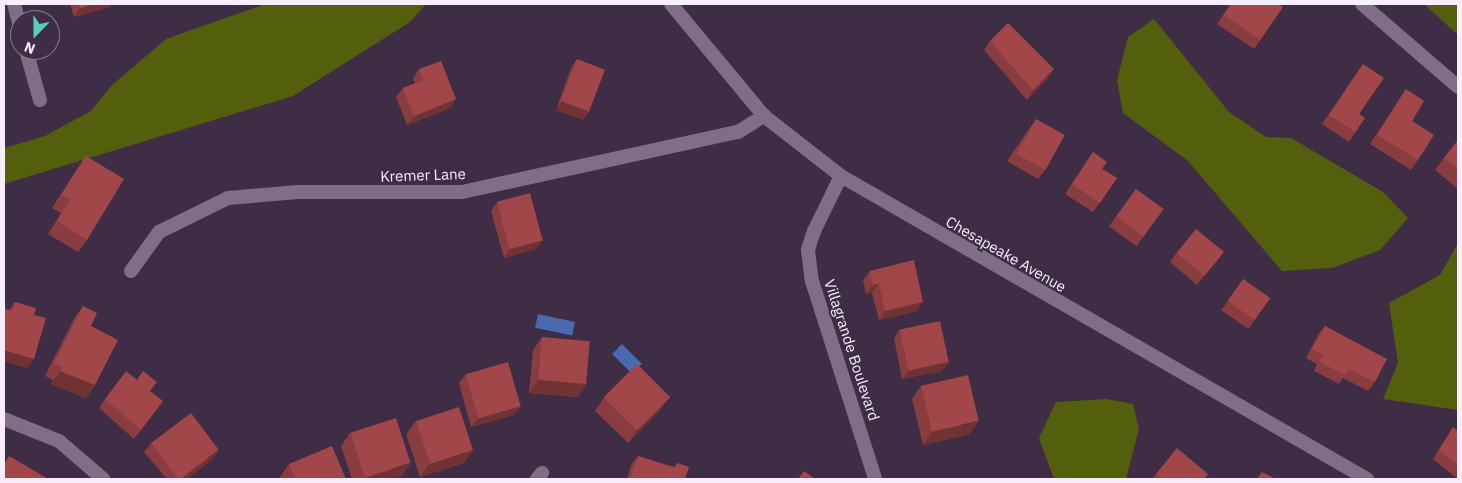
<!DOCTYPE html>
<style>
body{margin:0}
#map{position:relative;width:1462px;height:483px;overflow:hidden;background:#3e2d44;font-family:"IBM Plex Sans",sans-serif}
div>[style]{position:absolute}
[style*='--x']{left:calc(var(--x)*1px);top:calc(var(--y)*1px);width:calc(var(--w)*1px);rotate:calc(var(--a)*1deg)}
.green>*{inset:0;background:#535f0c}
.water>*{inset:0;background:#486ab1;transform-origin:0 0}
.minor>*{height:14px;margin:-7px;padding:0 7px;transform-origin:7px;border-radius:7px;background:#816d88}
.tertiary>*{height:14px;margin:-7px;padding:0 7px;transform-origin:7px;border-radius:7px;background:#816d88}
.wall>*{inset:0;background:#8a3d40;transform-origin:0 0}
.shaded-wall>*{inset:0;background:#713234}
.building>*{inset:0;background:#a1474a;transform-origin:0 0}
span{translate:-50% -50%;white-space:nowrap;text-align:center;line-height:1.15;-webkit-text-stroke:4.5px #3e2d44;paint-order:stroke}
.street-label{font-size:15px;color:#f8edfc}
.frame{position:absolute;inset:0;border:5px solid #f8edfc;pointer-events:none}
.north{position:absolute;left:10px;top:10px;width:50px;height:50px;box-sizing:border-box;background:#3e2d44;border:1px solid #887a8e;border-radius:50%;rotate:202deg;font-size:14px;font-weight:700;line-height:20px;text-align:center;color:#f8edfc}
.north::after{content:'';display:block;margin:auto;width:18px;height:22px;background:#5acebd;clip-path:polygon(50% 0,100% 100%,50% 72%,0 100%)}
</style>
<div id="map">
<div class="green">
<div style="clip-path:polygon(265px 4px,426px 4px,410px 22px,293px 96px,4px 184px,4px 148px,45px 136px,91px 111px,112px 85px,166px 39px)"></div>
<div style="clip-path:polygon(1424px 4px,1458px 4px,1458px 35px)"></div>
<div style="clip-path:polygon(1154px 19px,1229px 112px,1266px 137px,1291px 138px,1383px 192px,1408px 218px,1380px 250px,1332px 268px,1282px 271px,1188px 161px,1123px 113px,1117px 80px,1128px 37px)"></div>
<div style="clip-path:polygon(1458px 243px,1458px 410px,1383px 399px,1398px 363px,1389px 303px,1440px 275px)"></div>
<div style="clip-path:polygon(1107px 399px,1133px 404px,1139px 429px,1126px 479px,1054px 479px,1039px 438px,1056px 402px)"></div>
</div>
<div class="water">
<div style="left:538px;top:314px;width:38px;height:14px;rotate:12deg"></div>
<div style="left:622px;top:344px;width:28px;height:14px;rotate:45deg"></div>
</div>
<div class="minor">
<div style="--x:14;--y:4;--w:23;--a:75"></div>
<div style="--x:1362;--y:4;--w:127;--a:40.8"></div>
<div style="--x:26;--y:50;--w:52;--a:74.4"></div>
<div style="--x:841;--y:176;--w:61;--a:116.1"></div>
<div style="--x:814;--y:231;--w:20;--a:108"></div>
<div style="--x:808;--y:250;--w:31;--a:83"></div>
<div style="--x:812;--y:281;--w:208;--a:72.3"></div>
<div style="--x:131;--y:271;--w:48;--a:-54.3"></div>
<div style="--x:159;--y:232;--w:77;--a:-26.2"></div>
<div style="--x:228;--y:198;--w:70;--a:-4.9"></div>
<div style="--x:298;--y:192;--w:164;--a:0"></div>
<div style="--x:462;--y:192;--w:282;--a:-12.3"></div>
<div style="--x:738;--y:132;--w:31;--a:-32"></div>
<div style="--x:4;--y:419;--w:59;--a:21.8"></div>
<div style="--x:59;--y:441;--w:58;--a:40.8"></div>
<div style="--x:537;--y:479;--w:8;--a:-50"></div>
</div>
<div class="tertiary">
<div style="--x:671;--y:4;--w:146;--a:50.3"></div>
<div style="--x:764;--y:116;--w:98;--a:37.9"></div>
<div style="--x:841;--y:176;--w:607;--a:29.94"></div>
</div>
<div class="wall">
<div style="clip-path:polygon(70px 4px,112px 4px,110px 7px,74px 17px)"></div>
<div style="clip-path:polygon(1230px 4px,1278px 4px,1283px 7px,1254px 49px,1217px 24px)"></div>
<div style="clip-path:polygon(990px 41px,1048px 78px,1027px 100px,984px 50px)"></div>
<div style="clip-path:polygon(577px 59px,583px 120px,556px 110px,571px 68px)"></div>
<div style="clip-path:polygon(1363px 64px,1359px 114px,1365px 118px,1349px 142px,1322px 124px)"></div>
<div style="clip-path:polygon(419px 69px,456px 99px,450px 108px,407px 125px,396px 97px,403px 88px,415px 83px,413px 78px)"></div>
<div style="clip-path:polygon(1406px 89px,1412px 121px,1418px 160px,1411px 170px,1370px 144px)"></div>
<div style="clip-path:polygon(1036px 119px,1045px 170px,1038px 179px,1007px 161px)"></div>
<div style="clip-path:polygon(1458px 140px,1458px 189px,1435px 170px,1444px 158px)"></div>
<div style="clip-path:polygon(1093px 152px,1102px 169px,1117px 178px,1093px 212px,1065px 194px)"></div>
<div style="clip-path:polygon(86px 156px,87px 240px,78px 252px,48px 234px,61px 213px,52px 208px,77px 169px)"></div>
<div style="left:1136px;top:189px;width:34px;height:46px;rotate:36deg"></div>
<div style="clip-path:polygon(497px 202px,543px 240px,536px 249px,504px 258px,491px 211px)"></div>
<div style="clip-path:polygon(1224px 252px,1217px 261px,1197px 285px,1170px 262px,1176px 253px)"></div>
<div style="clip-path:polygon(870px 271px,917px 311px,879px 320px,872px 293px,866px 294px,863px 280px)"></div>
<div style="left:1243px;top:279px;width:33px;height:38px;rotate:35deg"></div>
<div style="clip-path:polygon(15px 302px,34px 315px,27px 368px,4px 361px,4px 308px,9px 310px)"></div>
<div style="clip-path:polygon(83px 306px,91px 326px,95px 385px,86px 398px,51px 384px,53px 380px,45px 376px,74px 319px)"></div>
<div style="clip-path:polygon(1325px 326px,1375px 382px,1368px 391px,1343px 378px,1339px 384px,1314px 371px,1317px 364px,1306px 358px,1318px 335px)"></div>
<div style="clip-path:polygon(900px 329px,942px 371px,902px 379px,894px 338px)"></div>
<div style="clip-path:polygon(542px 337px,587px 384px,578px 397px,529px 393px,533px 350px)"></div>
<div style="clip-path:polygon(466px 374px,521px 406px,514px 415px,471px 427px,459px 383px)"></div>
<div style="clip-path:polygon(921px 386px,970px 434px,923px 445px,912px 399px)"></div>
<div style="clip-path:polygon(150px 392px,163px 401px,134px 439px,99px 408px,105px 399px)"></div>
<div style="clip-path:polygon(604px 398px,661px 409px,628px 443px,595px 411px)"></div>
<div style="clip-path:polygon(416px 421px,473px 450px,464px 463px,420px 477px,406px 434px)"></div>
<div style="clip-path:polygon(1453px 427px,1458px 431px,1458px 479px,1433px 459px)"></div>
<div style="clip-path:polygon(350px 433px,402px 476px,391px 479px,352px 479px,341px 446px)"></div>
<div style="clip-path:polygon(151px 443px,212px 460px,186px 479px,167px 479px,144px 452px)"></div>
<div style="clip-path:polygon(638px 456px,674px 467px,677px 463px,685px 479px,627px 479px,631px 465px)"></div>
<div style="clip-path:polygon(289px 464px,346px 479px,281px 479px,280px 477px)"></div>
<div style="clip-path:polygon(1156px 474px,1208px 474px,1204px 479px,1152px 479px)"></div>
</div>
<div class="shaded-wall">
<div style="clip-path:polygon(94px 4px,112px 4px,110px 7px,74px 17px,80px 8px)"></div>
<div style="clip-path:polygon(1054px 69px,1048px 78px,1027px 100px,1033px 90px)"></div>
<div style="clip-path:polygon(456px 99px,450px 108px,407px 125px,414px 116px)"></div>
<div style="clip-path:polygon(562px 101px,590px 111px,583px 120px,556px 110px)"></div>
<div style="clip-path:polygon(543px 240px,536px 249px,504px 258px,510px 248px)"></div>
<div style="clip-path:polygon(1224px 252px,1217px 261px,1197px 285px,1203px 276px)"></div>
<div style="clip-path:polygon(879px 283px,872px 293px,866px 294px,873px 285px)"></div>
<div style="clip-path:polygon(923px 302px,917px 311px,879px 320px,885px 311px)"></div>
<div style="clip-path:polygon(4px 350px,34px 359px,27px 368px,4px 361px)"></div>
<div style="clip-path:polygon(949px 362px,942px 371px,902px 379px,909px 370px)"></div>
<div style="clip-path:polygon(60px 371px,95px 385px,86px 398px,51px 384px)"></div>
<div style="clip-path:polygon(538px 380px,587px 384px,578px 397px,529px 393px)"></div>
<div style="clip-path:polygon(670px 397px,661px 409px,628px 443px,637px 430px)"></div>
<div style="clip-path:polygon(521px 406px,514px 415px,471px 427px,478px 418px)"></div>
<div style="clip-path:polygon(979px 421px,970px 434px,923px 445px,932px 432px)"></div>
<div style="clip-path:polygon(219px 450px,212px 460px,186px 479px,181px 479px)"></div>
<div style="clip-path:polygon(473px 450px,464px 463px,420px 477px,429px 464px)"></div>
<div style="clip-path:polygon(411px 463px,402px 476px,391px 479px,364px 479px,365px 478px)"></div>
</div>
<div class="building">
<div style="clip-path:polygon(79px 4px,94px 4px,80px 8px)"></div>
<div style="clip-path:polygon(1231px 4px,1278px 4px,1283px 7px,1260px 40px,1224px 15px)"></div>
<div style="clip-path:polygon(1008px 23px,1054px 69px,1033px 90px,990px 41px)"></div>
<div style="left:577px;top:59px;width:30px;height:45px;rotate:21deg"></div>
<div style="clip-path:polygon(441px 61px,456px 99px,414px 116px,403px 88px,424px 80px,419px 69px)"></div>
<div style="clip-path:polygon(1363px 64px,1384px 78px,1359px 114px,1365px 118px,1355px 132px,1329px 115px)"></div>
<div style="clip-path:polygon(1406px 89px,1424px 101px,1412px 121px,1434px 135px,1418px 160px,1377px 135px)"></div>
<div style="left:1036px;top:119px;width:33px;height:40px;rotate:29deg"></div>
<div style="clip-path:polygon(1458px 140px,1458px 169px,1444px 158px)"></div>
<div style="clip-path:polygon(1093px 152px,1107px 162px,1102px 169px,1117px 178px,1100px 203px,1072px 184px)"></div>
<div style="clip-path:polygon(86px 156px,124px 179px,87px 240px,57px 221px,70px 200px,61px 195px)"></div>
<div style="left:1136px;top:189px;width:34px;height:34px;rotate:36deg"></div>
<div style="left:530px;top:193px;width:49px;height:34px;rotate:75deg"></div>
<div style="left:1196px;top:229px;width:36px;height:31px;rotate:39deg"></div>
<div style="clip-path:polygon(914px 260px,923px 302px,885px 311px,879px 283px,873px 285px,870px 271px)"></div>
<div style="left:1243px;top:279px;width:33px;height:27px;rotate:35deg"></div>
<div style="clip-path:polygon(15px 302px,36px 308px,34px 315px,46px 318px,34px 359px,4px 350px,4px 308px,12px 311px)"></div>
<div style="clip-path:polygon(83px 306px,97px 313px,91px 326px,118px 340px,95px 385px,60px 371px,62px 367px,54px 363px)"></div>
<div style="left:940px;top:321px;width:42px;height:41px;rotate:78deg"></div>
<div style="clip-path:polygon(1325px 326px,1387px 359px,1375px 382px,1349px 369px,1345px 375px,1320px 362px,1323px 355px,1312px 349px)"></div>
<div style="left:542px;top:337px;width:48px;height:43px;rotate:5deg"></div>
<div style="left:508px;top:362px;width:46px;height:44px;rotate:74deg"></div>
<div style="left:637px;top:364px;width:47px;height:47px;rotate:45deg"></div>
<div style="clip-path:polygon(126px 371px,137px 380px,143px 371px,157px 382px,150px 391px,163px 401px,141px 430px,105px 399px)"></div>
<div style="left:968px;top:375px;width:47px;height:48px;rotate:77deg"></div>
<div style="left:459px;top:407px;width:45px;height:45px;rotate:72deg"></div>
<div style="left:191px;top:413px;width:46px;height:50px;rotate:53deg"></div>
<div style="left:396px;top:418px;width:47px;height:48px;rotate:72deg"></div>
<div style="clip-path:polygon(1453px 427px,1458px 431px,1458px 465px,1439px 450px)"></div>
<div style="clip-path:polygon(332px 446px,346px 479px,295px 479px,289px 464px)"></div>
<div style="clip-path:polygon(1177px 448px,1208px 474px,1204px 479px,1162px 479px,1156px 474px)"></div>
<div style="clip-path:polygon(9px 456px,48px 479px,4px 479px,4px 464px)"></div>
<div style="clip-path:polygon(638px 456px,675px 468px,677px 463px,689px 467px,685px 479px,630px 479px)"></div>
<div style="clip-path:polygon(804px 471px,815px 479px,798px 479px)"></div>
<div style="clip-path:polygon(1262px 472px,1276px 479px,1257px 479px)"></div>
</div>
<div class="street-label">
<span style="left:423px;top:175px;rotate:-2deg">Kremer Lane</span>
<span style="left:1006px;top:254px;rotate:30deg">Chesapeake Avenue</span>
<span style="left:852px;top:350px;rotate:72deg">Villagrande Boulevard</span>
</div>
<div class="frame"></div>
<div class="north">N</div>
</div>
